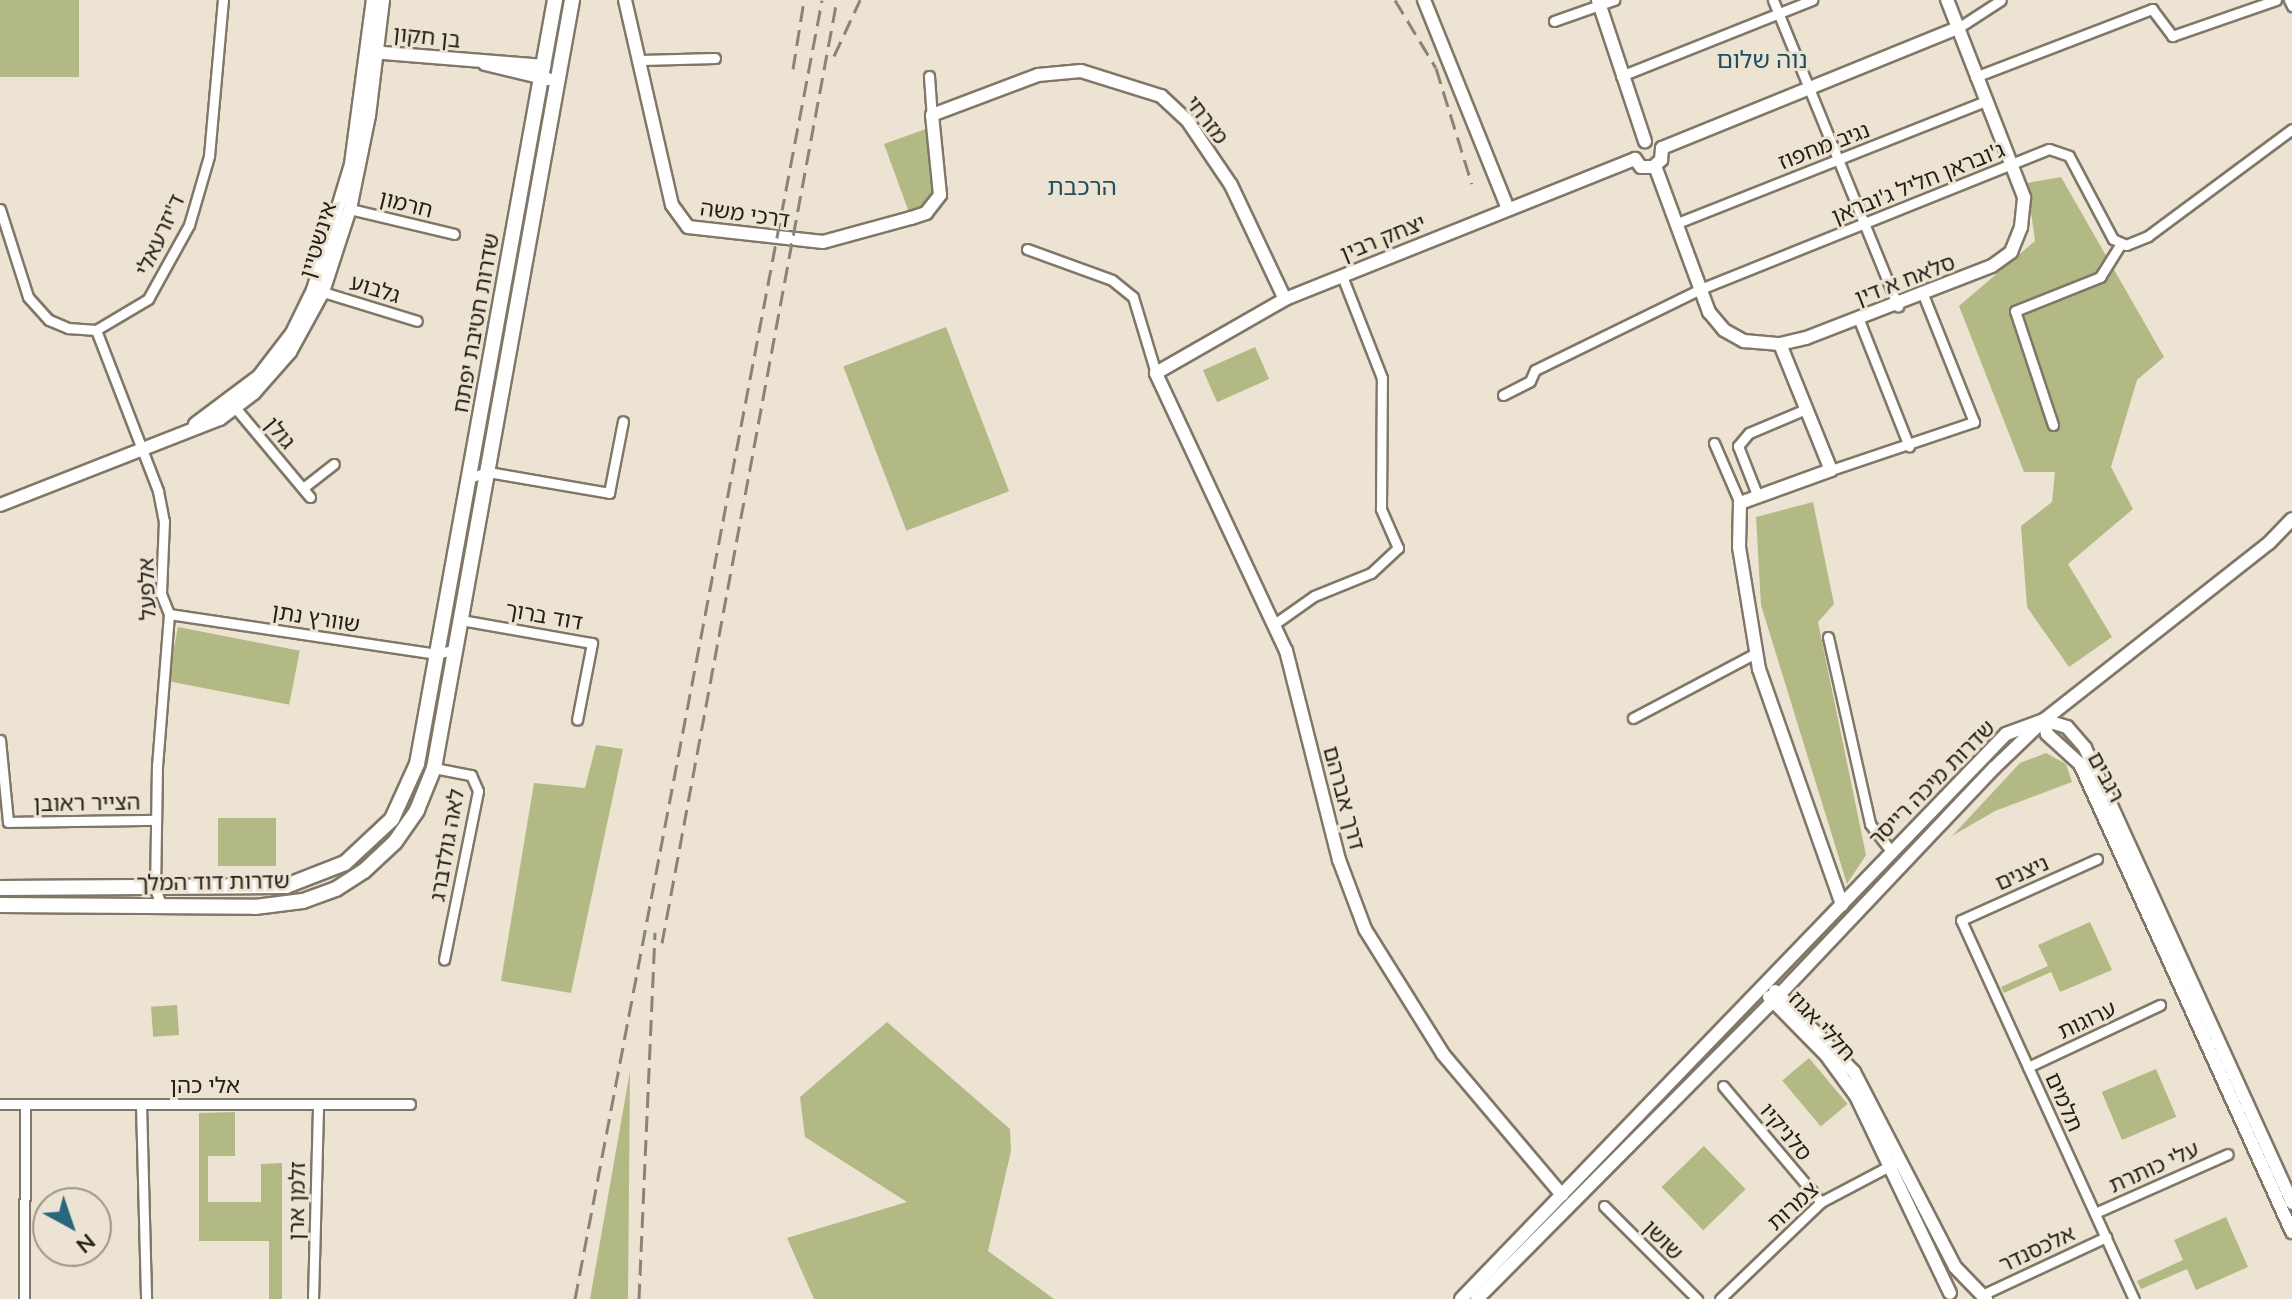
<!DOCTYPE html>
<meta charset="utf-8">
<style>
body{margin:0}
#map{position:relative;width:2292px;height:1299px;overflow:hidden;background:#ede3d2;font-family:Mulish,"Noto Sans Hebrew",sans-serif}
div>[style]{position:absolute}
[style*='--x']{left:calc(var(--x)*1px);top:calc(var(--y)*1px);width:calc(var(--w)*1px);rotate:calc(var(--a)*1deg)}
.green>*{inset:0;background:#b3b984;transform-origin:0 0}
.roads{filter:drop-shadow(2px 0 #807768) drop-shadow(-2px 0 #807768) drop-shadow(0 2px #807768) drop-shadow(0 -2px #807768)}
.minor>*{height:9px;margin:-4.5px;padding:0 4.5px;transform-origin:4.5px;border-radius:4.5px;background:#fff}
.tertiary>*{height:12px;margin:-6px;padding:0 6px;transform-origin:6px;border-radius:6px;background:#fff}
.secondary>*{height:14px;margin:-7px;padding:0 7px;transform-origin:7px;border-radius:7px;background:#fff}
.rail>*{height:3px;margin-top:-1.5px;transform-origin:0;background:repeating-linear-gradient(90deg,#8a8378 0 16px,transparent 0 24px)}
span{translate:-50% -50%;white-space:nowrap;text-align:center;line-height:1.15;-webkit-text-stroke:6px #ede3d2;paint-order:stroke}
.street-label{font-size:22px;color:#23201a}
.neighbourhood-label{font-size:24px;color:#1f5062}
.north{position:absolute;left:32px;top:1187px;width:80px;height:80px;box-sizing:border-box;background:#ede3d2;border:2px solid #9c9588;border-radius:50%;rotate:140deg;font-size:22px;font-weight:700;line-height:32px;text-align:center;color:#23201a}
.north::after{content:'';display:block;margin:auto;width:28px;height:36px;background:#28667c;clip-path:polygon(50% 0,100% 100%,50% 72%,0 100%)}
</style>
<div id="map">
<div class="green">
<div style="left:0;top:0;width:79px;height:77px"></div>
<div style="clip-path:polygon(934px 126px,940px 195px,911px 218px,884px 144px)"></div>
<div style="clip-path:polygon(2061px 177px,2164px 357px,2137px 380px,2111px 467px,2133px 509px,2068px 564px,2112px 637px,2069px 667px,2027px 607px,2021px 526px,2052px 502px,2055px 472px,2024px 472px,1959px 306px,2035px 241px,2027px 183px)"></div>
<div style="left:946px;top:327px;width:176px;height:110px;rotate:69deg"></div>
<div style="left:1255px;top:347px;width:35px;height:57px;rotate:66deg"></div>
<div style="clip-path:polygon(1813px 502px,1834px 604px,1818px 622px,1866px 855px,1847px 884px,1761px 605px,1756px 517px)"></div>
<div style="left:178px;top:627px;width:124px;height:55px;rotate:11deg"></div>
<div style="clip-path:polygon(596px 745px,623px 749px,571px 993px,501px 981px,534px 783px,585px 788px)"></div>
<div style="clip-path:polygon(2046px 753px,2066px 764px,2072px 782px,1995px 811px,1952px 836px,2020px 763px)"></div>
<div style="left:276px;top:818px;width:48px;height:58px;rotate:90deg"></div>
<div style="clip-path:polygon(2090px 922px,2112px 970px,2060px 992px,2051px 972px,2004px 993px,2001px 987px,2048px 966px,2038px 945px)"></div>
<div style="left:177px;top:1005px;width:30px;height:26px;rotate:86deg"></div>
<div style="clip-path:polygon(887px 1022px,1010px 1129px,1011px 1151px,988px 1251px,1054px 1299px,814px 1299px,787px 1238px,907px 1202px,805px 1137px,800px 1097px)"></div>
<div style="left:1809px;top:1058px;width:60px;height:35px;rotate:50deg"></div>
<div style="left:2156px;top:1069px;width:52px;height:59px;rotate:67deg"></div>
<div style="clip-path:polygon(630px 1071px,628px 1299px,590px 1299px)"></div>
<div style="clip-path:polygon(235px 1112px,235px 1156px,208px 1156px,208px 1202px,261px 1202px,261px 1164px,282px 1163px,282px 1299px,269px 1299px,269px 1241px,199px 1241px,199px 1113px)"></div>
<div style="left:1704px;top:1146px;width:60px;height:59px;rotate:46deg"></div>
<div style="clip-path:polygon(2226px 1217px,2248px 1267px,2196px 1290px,2187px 1269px,2141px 1289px,2137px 1281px,2183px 1260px,2174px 1240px)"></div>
</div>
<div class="roads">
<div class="minor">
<div style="--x:1773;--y:0;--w:331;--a:67.8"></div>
<div style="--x:2289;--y:0;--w:7;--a:63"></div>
<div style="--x:1554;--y:21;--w:64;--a:-19.3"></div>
<div style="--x:1958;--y:28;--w:51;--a:-33.1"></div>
<div style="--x:641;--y:60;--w:74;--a:-1.5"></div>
<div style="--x:929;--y:76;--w:39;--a:86"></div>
<div style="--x:1621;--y:76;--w:206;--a:-21.7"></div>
<div style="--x:1975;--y:77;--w:190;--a:-21"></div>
<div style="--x:2152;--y:9;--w:34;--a:53"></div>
<div style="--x:2172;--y:36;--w:110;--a:-19.1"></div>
<div style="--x:0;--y:209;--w:92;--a:72.3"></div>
<div style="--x:28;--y:297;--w:31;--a:48"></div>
<div style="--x:49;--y:320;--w:21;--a:23"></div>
<div style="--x:68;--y:328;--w:28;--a:4"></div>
<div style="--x:96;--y:330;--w:61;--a:-30.8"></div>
<div style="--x:148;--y:299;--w:85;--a:-61"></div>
<div style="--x:189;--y:225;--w:72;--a:-73.8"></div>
<div style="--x:209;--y:156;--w:157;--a:-84.9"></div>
<div style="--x:350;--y:209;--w:107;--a:13.5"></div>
<div style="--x:1675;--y:224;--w:334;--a:-21.6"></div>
<div style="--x:1027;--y:249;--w:90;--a:20"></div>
<div style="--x:1112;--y:280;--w:27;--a:39"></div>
<div style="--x:1133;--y:297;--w:79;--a:73.2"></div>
<div style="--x:323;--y:292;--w:98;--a:17.1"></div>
<div style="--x:1859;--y:320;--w:136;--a:68.4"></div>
<div style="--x:96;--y:330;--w:173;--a:68.9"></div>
<div style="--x:158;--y:491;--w:31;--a:79"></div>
<div style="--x:164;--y:521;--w:73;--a:92.4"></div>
<div style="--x:161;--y:594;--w:22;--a:68"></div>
<div style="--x:169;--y:614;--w:151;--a:94.5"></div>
<div style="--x:157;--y:765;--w:124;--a:90.9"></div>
<div style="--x:155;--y:889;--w:18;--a:68"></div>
<div style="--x:1503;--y:395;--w:30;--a:-27"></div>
<div style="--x:1530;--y:381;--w:12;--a:-66"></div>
<div style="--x:1535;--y:370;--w:182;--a:-26.1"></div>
<div style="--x:1698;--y:290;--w:378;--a:-21.9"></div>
<div style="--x:2049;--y:149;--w:21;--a:19"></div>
<div style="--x:2069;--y:156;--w:94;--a:62.1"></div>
<div style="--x:2113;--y:239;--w:14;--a:25"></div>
<div style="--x:2126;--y:245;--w:24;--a:-22"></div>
<div style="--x:2148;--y:236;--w:179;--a:-36.6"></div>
<div style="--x:233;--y:405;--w:120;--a:50.1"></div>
<div style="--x:2053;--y:425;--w:120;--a:-108.4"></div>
<div style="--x:2015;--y:311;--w:92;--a:-21.8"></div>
<div style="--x:2100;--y:277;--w:40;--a:-58"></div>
<div style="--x:1714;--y:443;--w:65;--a:66.6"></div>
<div style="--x:1831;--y:470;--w:151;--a:-18.6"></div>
<div style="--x:1974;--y:422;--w:135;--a:-111.8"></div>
<div style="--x:469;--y:478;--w:20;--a:-18"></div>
<div style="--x:488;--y:472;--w:123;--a:9.8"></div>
<div style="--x:609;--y:493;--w:73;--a:-79"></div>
<div style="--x:303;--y:488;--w:39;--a:-38"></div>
<div style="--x:1758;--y:497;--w:55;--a:-111.4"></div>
<div style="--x:1738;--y:446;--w:17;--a:-50"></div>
<div style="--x:1749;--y:433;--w:62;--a:-22.8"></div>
<div style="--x:169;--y:614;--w:271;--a:8.5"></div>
<div style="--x:437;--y:654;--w:20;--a:-15"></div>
<div style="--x:461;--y:620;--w:133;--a:10"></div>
<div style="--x:592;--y:643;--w:78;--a:101"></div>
<div style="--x:1273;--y:625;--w:50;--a:-35.3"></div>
<div style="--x:1314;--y:596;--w:61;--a:-22"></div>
<div style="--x:1371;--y:573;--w:37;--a:-43"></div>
<div style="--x:1398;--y:548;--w:43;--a:-113.6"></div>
<div style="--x:1381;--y:509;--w:131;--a:-89.6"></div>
<div style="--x:1382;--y:378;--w:110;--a:-111.4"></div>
<div style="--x:1828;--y:637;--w:192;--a:77.3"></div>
<div style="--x:1870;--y:824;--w:36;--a:52"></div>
<div style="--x:1633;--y:718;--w:139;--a:-27.9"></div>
<div style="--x:0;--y:740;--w:82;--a:84.4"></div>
<div style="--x:8;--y:822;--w:148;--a:-0.8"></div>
<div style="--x:434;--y:768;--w:38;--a:11"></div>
<div style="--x:471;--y:775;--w:17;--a:66"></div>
<div style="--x:478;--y:791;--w:172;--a:101.4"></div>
<div style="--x:2097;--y:859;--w:149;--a:155.8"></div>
<div style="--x:1961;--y:920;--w:417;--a:65.5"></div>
<div style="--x:2028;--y:1067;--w:146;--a:-25.2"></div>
<div style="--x:1723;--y:1086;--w:152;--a:49.8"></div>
<div style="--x:0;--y:1104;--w:410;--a:0"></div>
<div style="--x:141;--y:1104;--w:195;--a:88.5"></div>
<div style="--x:1604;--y:1206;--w:132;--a:45"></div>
<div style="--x:2095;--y:1213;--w:145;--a:-23.9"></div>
<div style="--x:1984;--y:1294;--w:135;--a:-25"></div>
<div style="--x:24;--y:1299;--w:195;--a:-89.7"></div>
<div style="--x:313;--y:1299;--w:195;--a:-88.5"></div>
<div style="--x:1720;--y:1299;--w:140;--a:-43.8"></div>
<div style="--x:1821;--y:1202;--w:81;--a:-27.8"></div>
</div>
<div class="tertiary">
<div style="--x:625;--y:0;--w:210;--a:77.1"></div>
<div style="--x:672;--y:205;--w:27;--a:54"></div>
<div style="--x:688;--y:227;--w:136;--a:6.3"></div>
<div style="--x:823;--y:242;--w:91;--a:-15.3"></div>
<div style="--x:911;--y:218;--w:16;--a:-18"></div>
<div style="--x:926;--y:213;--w:23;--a:-52"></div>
<div style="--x:940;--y:195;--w:80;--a:-95.7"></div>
<div style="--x:932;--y:115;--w:113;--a:-20.7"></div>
<div style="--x:1038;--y:75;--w:43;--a:-5.3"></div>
<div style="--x:1081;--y:71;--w:84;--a:17.4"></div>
<div style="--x:1161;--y:96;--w:35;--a:43"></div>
<div style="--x:1187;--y:120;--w:78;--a:55.9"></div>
<div style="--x:1231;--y:185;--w:126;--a:64.7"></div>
<div style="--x:1424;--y:0;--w:225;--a:68.1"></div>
<div style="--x:1598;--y:0;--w:149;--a:71.6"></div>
<div style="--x:371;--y:52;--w:174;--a:4.6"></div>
<div style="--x:485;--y:64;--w:65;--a:13.4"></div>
<div style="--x:1662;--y:148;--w:319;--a:-22.1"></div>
<div style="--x:1635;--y:159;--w:10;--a:53"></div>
<div style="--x:1641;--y:167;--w:12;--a:0"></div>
<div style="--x:1653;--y:167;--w:11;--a:-41"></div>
<div style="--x:1661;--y:160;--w:12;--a:-85"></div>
<div style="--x:1655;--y:166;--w:156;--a:69.7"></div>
<div style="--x:1709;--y:312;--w:23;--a:50"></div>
<div style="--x:1724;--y:330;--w:23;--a:29"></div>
<div style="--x:1744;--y:341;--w:36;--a:5"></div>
<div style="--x:1780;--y:344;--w:27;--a:-13"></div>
<div style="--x:1806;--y:338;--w:199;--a:-21.2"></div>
<div style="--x:1992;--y:266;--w:24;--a:-36"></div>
<div style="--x:2011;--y:252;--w:27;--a:-68"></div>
<div style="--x:2021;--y:227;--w:30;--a:-84"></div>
<div style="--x:2024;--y:197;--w:212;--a:-111.3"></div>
<div style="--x:1780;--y:344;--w:136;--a:68"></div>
<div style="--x:1831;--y:470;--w:97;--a:160.1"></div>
<div style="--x:1740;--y:503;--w:44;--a:91.3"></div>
<div style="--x:1739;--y:547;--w:124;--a:80.7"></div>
<div style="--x:1759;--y:669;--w:250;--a:70.6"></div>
<div style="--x:195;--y:424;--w:80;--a:-36.9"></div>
<div style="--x:259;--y:376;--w:54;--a:-52.5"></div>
<div style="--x:292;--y:333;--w:48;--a:-64"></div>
<div style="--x:313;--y:290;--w:132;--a:-73.2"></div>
<div style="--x:351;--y:164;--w:165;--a:-82.4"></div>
<div style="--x:0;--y:505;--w:236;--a:-21.4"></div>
<div style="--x:220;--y:419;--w:43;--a:-37.4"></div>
<div style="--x:254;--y:393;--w:55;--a:-48.7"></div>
<div style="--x:290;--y:352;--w:68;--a:-61.2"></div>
<div style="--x:323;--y:292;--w:87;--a:-72"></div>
<div style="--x:350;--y:209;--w:95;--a:-78.5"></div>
<div style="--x:369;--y:116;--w:117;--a:-83.1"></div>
<div style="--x:2044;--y:720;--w:14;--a:78"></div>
<div style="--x:2047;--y:734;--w:45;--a:42.3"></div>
<div style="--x:2080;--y:764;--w:514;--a:65.63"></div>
<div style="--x:1775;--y:991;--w:113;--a:45.7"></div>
<div style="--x:1854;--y:1072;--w:220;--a:62.6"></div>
<div style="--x:1955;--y:1267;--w:45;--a:45.9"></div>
<div style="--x:1769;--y:997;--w:81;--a:45.5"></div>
<div style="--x:1826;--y:1055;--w:51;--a:53.8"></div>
<div style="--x:1856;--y:1096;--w:218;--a:64.5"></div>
<div style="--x:1562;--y:1195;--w:185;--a:-130.2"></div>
<div style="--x:1443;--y:1054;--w:147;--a:-122"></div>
<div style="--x:1365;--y:929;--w:74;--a:-110.6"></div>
<div style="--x:1339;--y:860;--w:216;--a:-104.2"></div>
<div style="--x:1286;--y:651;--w:307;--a:-115.1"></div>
<div style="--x:1156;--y:373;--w:149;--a:-29.8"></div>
<div style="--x:1285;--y:299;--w:377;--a:-21.8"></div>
<div style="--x:1461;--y:1299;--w:785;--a:-46.03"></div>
<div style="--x:2006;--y:734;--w:40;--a:-20.2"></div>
<div style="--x:2044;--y:720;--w:24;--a:17"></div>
<div style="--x:2067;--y:727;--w:28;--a:49"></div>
<div style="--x:2085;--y:748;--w:500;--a:65.5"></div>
<div style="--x:1477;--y:1299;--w:431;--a:-45.2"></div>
<div style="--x:1781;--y:993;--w:310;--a:-46.6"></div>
<div style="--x:1994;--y:768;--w:69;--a:-43.8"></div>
<div style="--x:2044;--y:720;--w:286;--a:-38.2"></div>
<div style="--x:2269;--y:543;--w:33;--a:-46"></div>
</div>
<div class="secondary">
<div style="--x:0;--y:888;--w:286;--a:-0.4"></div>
<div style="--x:286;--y:886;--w:63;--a:-21.3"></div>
<div style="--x:345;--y:863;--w:64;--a:-43.1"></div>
<div style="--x:392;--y:819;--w:60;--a:-65.6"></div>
<div style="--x:417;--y:764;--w:776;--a:-79.76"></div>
<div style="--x:0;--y:905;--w:255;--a:0.4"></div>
<div style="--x:255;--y:907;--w:48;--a:-7.1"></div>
<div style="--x:303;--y:901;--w:35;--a:-20"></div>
<div style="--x:336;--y:889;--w:33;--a:-33"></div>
<div style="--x:364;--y:871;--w:42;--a:-43.1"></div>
<div style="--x:395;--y:842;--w:39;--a:-55"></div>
<div style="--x:417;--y:810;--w:45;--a:-68"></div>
<div style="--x:434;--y:768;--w:780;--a:-79.81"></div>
</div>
</div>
<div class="rail">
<div style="--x:1395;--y:0;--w:79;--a:58.9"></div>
<div style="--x:1436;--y:68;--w:121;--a:72.8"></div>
<div style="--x:834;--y:56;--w:62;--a:-65.1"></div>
<div style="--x:793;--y:69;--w:70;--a:-80.9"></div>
<div style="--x:662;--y:943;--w:959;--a:-79.49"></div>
<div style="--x:575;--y:1299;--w:1322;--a:-79.23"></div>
<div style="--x:639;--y:1299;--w:367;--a:-87.5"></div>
</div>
<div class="street-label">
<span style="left:427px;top:37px;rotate:6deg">בן חקון</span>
<span style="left:1207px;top:120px;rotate:52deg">מזרחי</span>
<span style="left:1824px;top:146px;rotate:-21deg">נגיב מחפוז</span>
<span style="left:1918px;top:183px;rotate:-22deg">ג'ובראן חליל ג'ובראן</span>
<span style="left:406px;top:204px;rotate:14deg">חרמון</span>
<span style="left:745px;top:214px;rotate:8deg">דרכי משה</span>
<span style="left:160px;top:235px;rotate:-65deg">ד'יזרעאלי</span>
<span style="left:1383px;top:238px;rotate:-22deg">יצחק רבין</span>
<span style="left:318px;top:240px;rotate:-73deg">אינשטיין</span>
<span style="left:1905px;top:280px;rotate:-21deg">סלאח א דין</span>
<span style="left:375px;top:289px;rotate:17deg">גלבוע</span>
<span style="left:476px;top:323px;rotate:-80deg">שדרות חטיבת יפתח</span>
<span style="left:280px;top:433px;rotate:50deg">גולן</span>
<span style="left:147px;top:589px;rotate:-92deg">אלפעל</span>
<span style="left:544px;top:616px;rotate:10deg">דוד ברוך</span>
<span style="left:316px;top:618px;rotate:9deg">שוורץ נתן</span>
<span style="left:2106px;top:777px;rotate:62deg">רגבים</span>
<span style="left:1932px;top:783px;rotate:-45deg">שדרות מיכה רייסר</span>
<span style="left:1344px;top:798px;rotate:75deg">דרך אברהם</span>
<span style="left:87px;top:803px;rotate:-1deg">הצייר ראובן</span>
<span style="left:447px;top:845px;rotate:-80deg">לאה גולדברג</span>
<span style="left:2022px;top:873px;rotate:-24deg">ניצנים</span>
<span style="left:213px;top:882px;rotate:-1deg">שדרות דוד המלך</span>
<span style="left:2087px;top:1020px;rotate:-25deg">ערוגות</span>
<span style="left:1822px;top:1026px;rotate:47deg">חללי אגוז</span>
<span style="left:205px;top:1086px">אלי כהן</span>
<span style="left:2064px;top:1102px;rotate:66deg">תלמים</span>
<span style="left:1786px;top:1132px;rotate:50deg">סלניקיו</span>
<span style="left:2154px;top:1167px;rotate:-24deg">עלי כותרת</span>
<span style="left:297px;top:1201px;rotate:-89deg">זלמן ארן</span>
<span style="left:1793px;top:1206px;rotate:-42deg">צמרות</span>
<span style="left:1663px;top:1240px;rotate:45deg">שושן</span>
<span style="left:2037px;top:1249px;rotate:-25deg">אלכסנדר</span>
</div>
<div class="neighbourhood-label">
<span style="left:1762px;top:60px">נוה שלום</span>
<span style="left:1082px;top:187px">הרכבת</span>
</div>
<div class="north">N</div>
</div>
